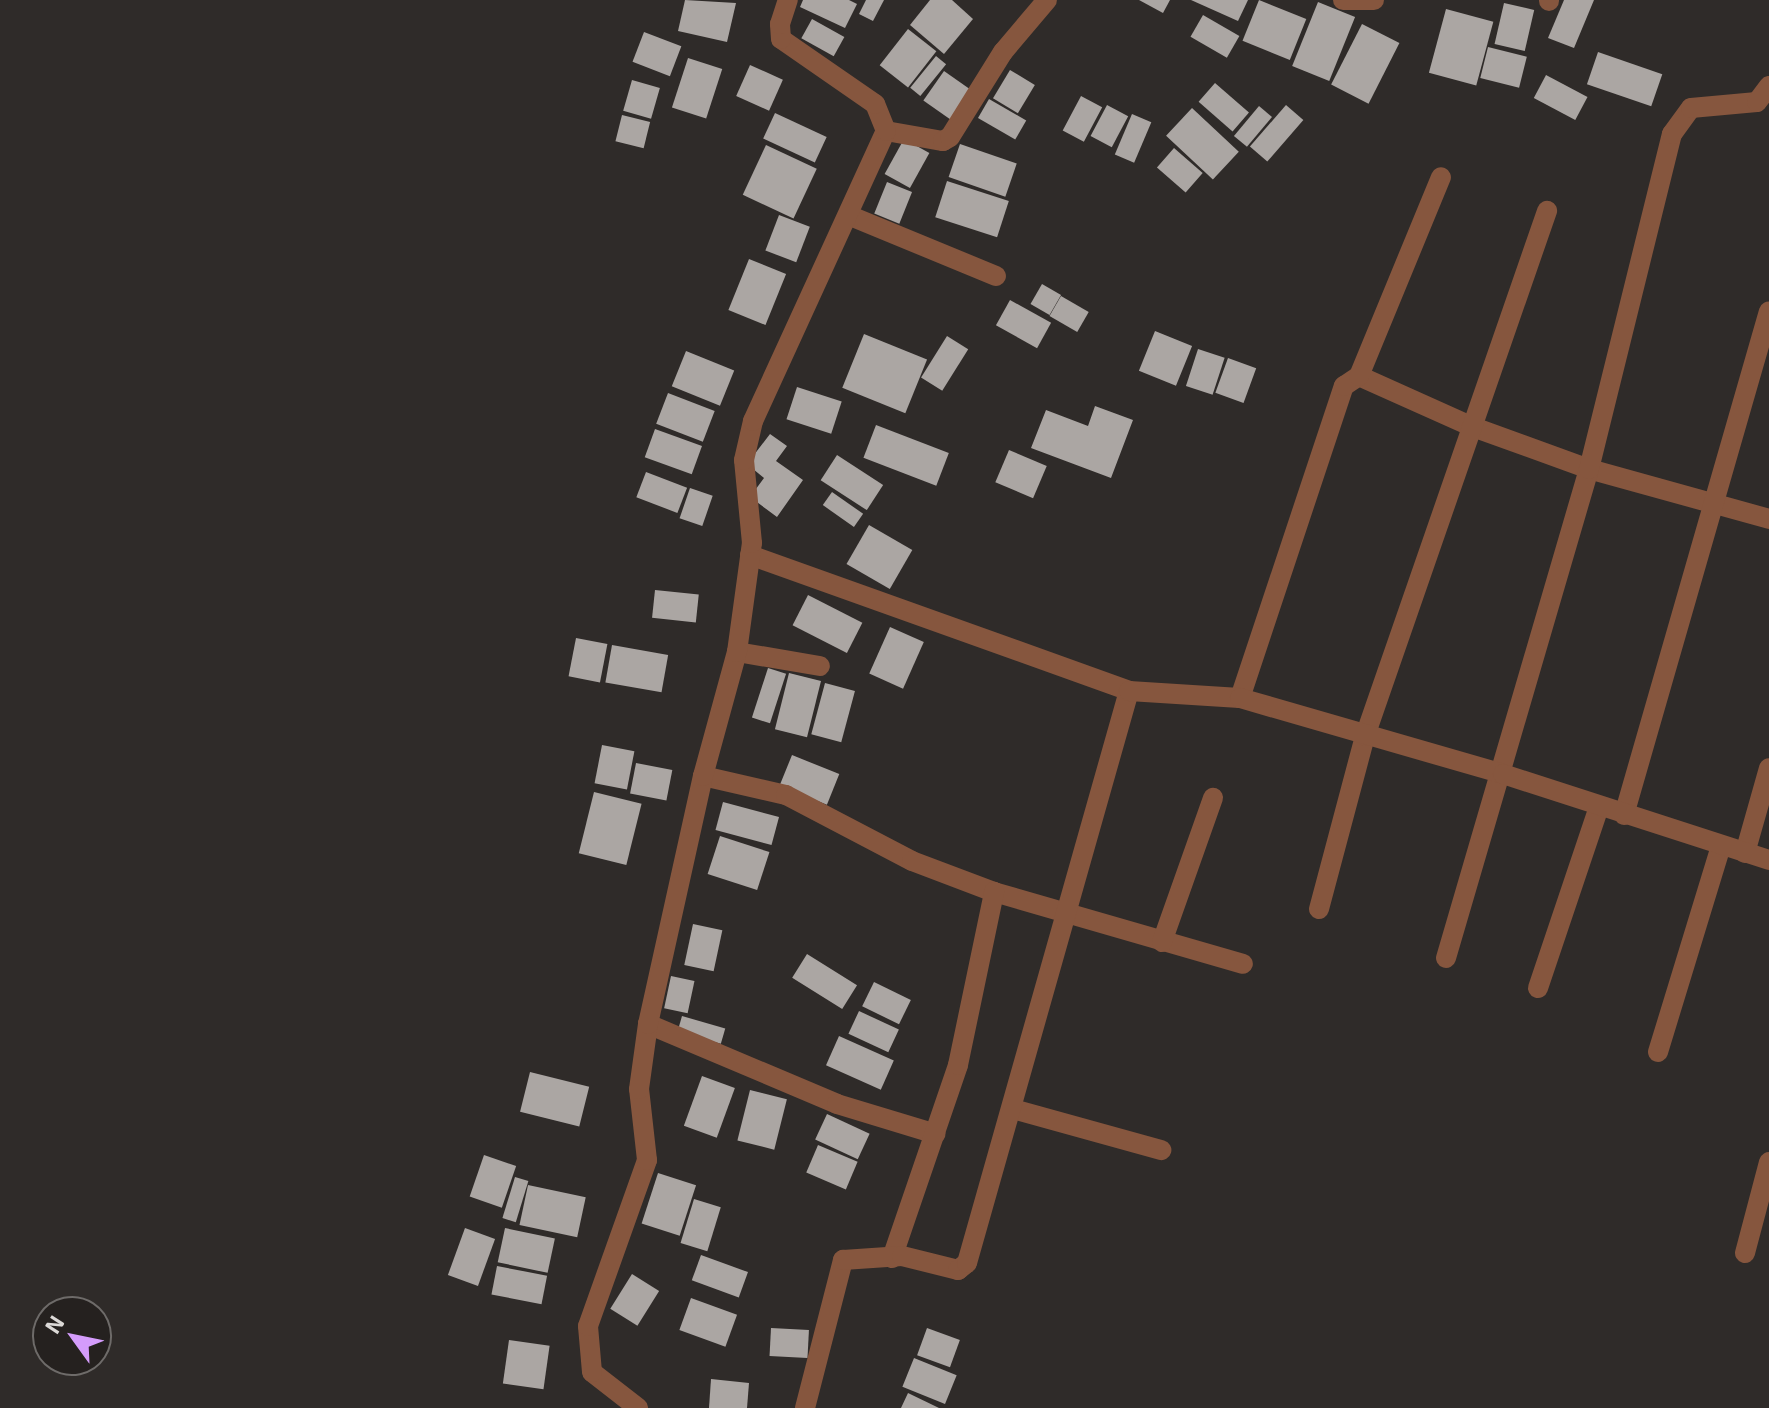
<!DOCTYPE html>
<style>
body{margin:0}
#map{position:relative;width:1769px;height:1408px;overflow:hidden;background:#2f2b29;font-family:"Exo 2",sans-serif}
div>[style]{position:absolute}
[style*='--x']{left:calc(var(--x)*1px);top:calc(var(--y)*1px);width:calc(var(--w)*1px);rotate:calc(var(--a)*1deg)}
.building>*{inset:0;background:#aba6a3;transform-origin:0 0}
.minor>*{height:20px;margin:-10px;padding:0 10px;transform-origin:10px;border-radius:10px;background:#86563e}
span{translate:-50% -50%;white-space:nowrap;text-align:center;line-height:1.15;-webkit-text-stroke:8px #25211f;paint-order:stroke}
.north{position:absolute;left:32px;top:1296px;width:80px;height:80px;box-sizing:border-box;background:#25211f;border:2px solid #6e6b69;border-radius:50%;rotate:303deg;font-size:22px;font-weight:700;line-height:32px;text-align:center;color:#dcd9d7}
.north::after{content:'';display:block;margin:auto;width:28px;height:36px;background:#d49cfb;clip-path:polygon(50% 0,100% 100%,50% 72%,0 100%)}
</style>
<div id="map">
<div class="building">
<div style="clip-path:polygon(685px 0,736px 3px,727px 42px,678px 31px)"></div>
<div style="clip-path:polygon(803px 0,849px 0,857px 4px,845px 28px,800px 7px)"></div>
<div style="clip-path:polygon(866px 0,884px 0,873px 21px,859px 14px)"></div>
<div style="clip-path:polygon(930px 0,952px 0,973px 19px,944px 54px,910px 25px)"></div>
<div style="clip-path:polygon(1139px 0,1170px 0,1163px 13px)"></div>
<div style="clip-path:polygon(1191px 0,1248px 0,1238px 21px)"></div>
<div style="left:1259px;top:0;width:51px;height:44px;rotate:22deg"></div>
<div style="clip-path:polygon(1564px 0,1594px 0,1574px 48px,1548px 38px)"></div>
<div style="left:1318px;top:2px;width:40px;height:69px;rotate:22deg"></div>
<div style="left:1504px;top:3px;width:31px;height:42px;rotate:13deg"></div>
<div style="left:1446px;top:9px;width:49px;height:66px;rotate:15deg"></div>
<div style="left:1203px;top:15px;width:42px;height:25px;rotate:30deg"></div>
<div style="left:812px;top:19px;width:37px;height:22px;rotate:29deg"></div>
<div style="left:1362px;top:24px;width:42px;height:68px;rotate:27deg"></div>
<div style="left:908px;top:29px;width:36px;height:46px;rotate:38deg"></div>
<div style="left:644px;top:32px;width:40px;height:32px;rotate:21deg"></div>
<div style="left:1488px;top:47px;width:40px;height:32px;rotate:14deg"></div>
<div style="left:1598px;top:52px;width:68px;height:34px;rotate:19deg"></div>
<div style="left:936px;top:56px;width:13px;height:41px;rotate:39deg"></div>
<div style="left:688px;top:58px;width:36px;height:52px;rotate:18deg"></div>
<div style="left:750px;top:65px;width:36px;height:34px;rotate:24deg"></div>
<div style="left:1010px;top:70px;width:29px;height:33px;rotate:31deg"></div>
<div style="left:944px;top:71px;width:37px;height:36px;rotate:35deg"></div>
<div style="left:1546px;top:75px;width:47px;height:26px;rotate:28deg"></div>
<div style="left:632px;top:80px;width:29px;height:32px;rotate:16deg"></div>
<div style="left:1215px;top:83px;width:45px;height:25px;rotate:41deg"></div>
<div style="left:1081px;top:96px;width:24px;height:39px;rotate:28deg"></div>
<div style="left:989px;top:99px;width:43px;height:22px;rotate:30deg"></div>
<div style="left:1107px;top:105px;width:24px;height:35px;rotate:28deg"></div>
<div style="left:1286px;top:105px;width:23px;height:55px;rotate:41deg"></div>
<div style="left:1259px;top:106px;width:17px;height:39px;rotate:40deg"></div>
<div style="left:1192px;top:108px;width:64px;height:38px;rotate:43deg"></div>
<div style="left:775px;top:113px;width:57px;height:28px;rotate:25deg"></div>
<div style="left:1132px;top:114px;width:21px;height:44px;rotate:23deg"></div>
<div style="left:622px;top:115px;width:29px;height:27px;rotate:14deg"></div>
<div style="left:904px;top:139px;width:29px;height:40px;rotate:29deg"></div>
<div style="left:960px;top:144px;width:60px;height:35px;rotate:19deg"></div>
<div style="left:766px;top:145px;width:56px;height:55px;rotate:25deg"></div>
<div style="left:1174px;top:148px;width:38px;height:26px;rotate:41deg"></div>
<div style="left:947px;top:181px;width:65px;height:38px;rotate:18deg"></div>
<div style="left:887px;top:182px;width:27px;height:34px;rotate:22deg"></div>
<div style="left:779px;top:215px;width:33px;height:38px;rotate:21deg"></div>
<div style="left:749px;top:259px;width:40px;height:55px;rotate:22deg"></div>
<div style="left:1042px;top:284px;width:22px;height:23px;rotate:30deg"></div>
<div style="left:1061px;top:296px;width:32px;height:23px;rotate:30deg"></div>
<div style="left:1010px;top:300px;width:47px;height:29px;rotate:29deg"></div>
<div style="left:1155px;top:331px;width:40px;height:43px;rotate:22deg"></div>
<div style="left:864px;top:334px;width:68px;height:58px;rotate:22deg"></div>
<div style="left:947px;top:336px;width:25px;height:49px;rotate:32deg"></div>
<div style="left:1198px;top:349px;width:28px;height:39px;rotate:18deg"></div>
<div style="left:686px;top:351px;width:52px;height:38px;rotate:22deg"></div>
<div style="left:1228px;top:358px;width:30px;height:37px;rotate:20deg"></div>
<div style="left:797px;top:387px;width:47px;height:34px;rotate:18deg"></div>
<div style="left:668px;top:393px;width:50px;height:33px;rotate:21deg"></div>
<div style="clip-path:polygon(1095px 406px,1133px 420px,1111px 478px,1031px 448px,1046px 410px,1088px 426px)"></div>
<div style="left:876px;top:425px;width:78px;height:35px;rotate:21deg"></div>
<div style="left:655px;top:429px;width:50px;height:30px;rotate:20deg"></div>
<div style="clip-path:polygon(770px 434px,787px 446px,776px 461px,803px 480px,777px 517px,750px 497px,764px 478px,747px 464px)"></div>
<div style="left:1009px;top:450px;width:41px;height:35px;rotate:23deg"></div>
<div style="left:837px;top:455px;width:55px;height:30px;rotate:33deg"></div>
<div style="left:646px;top:472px;width:44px;height:27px;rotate:21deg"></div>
<div style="left:690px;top:488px;width:24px;height:32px;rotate:19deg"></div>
<div style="left:832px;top:492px;width:38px;height:16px;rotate:35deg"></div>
<div style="left:869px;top:525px;width:50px;height:45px;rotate:30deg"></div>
<div style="left:655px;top:590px;width:44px;height:28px;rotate:6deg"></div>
<div style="left:808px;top:595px;width:61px;height:34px;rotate:27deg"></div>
<div style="left:890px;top:627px;width:37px;height:51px;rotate:24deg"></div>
<div style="left:576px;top:638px;width:32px;height:39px;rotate:11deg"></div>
<div style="left:612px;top:645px;width:57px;height:38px;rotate:10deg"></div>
<div style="left:768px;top:668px;width:19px;height:52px;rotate:18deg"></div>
<div style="left:789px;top:673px;width:33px;height:58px;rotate:14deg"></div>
<div style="left:825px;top:683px;width:31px;height:53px;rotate:15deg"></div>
<div style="left:602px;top:745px;width:33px;height:39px;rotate:11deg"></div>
<div style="left:792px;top:755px;width:51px;height:33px;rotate:22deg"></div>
<div style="left:636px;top:763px;width:37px;height:31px;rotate:11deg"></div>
<div style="left:594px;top:792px;width:49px;height:63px;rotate:14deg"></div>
<div style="left:723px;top:802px;width:58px;height:29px;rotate:15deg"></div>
<div style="left:720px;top:836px;width:52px;height:40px;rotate:18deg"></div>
<div style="left:693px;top:924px;width:30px;height:42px;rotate:12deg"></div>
<div style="left:807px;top:954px;width:59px;height:28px;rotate:32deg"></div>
<div style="left:671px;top:976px;width:24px;height:33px;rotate:12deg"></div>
<div style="left:874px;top:982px;width:41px;height:27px;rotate:26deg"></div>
<div style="left:859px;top:1011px;width:44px;height:25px;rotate:25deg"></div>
<div style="left:682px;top:1016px;width:45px;height:16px;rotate:16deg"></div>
<div style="left:839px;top:1036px;width:60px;height:32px;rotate:24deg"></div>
<div style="left:530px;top:1072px;width:61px;height:41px;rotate:14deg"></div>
<div style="left:702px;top:1076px;width:35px;height:53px;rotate:20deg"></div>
<div style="left:750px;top:1090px;width:38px;height:52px;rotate:14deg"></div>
<div style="left:827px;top:1114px;width:47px;height:28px;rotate:25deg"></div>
<div style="left:818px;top:1145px;width:43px;height:30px;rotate:23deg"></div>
<div style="left:484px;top:1155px;width:34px;height:44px;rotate:19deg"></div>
<div style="left:658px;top:1173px;width:40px;height:53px;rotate:18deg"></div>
<div style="left:515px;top:1177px;width:14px;height:43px;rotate:17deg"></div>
<div style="left:528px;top:1185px;width:59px;height:41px;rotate:12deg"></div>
<div style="left:694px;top:1199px;width:28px;height:46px;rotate:17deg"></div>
<div style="left:465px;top:1228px;width:32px;height:50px;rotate:20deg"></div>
<div style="left:505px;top:1228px;width:51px;height:35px;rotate:12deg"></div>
<div style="left:701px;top:1255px;width:50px;height:27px;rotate:20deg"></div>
<div style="left:497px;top:1266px;width:51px;height:29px;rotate:11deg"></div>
<div style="left:632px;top:1274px;width:32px;height:41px;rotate:32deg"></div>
<div style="left:691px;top:1298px;width:49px;height:34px;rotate:20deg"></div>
<div style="left:771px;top:1328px;width:38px;height:28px;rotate:3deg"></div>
<div style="left:927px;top:1328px;width:35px;height:29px;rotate:20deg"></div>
<div style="left:509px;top:1340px;width:41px;height:44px;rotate:8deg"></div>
<div style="left:914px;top:1358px;width:46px;height:31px;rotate:22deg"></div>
<div style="clip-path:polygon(711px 1379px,749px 1383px,747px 1408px,709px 1408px)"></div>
<div style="clip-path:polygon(908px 1393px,939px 1408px,901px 1408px)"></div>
</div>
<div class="minor">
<div style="--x:1343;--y:0;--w:31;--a:0"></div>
<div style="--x:1549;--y:1;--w:1;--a:-90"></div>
<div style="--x:886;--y:131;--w:58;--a:10"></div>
<div style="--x:943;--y:141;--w:8;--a:-30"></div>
<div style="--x:950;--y:137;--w:100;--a:-58.1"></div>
<div style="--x:1003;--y:52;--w:68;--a:-49.8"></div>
<div style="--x:848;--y:215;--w:160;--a:22.4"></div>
<div style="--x:1359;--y:376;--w:125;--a:24.1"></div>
<div style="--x:1473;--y:427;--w:123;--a:19.9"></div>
<div style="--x:1589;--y:469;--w:187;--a:15.5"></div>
<div style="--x:750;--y:555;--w:403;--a:19.7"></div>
<div style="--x:737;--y:652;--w:84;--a:9.6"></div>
<div style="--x:1240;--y:698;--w:329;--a:-71.6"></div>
<div style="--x:1344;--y:386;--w:18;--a:-34"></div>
<div style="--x:1359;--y:376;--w:215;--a:-67.6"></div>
<div style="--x:703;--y:776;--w:85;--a:12.9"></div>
<div style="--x:786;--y:795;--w:142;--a:27.6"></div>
<div style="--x:912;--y:861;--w:88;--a:20.7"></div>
<div style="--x:994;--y:892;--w:259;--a:16.1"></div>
<div style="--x:1624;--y:815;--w:524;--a:-73.95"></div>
<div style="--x:1745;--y:853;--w:88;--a:-74.2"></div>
<div style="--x:1319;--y:909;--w:179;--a:-75.1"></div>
<div style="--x:1365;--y:736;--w:556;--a:-70.88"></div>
<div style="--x:1162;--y:942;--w:153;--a:-70.5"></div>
<div style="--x:1446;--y:958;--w:509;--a:-73.7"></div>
<div style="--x:1589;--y:469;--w:345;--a:-76.1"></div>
<div style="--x:1672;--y:134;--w:32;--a:-54"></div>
<div style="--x:1691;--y:108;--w:66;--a:-5.2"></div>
<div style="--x:1757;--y:102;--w:20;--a:-53"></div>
<div style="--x:1538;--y:988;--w:191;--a:-71.4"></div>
<div style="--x:648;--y:1024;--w:205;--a:22.9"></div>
<div style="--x:837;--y:1104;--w:103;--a:16.9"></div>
<div style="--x:1658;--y:1052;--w:215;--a:-73"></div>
<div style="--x:1013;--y:1109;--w:154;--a:15.5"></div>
<div style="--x:1745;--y:1253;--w:94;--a:-75.2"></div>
<div style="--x:892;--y:1258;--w:204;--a:-71.1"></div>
<div style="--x:958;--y:1065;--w:177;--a:-78.2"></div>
<div style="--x:638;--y:1408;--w:58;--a:-142"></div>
<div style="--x:592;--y:1372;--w:46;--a:-95"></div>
<div style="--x:588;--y:1326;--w:176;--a:-70.4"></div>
<div style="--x:647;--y:1160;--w:71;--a:-96.4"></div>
<div style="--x:639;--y:1089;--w:66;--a:-82.1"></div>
<div style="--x:648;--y:1024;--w:254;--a:-77.5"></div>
<div style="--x:703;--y:776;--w:129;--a:-74.7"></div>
<div style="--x:737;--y:652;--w:110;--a:-82.2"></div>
<div style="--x:752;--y:543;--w:83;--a:-95.5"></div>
<div style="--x:744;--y:460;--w:40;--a:-77"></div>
<div style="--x:753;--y:421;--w:319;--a:-65.4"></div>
<div style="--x:886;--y:131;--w:29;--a:-112"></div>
<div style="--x:875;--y:104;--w:114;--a:-145.3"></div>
<div style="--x:781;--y:39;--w:15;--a:-94"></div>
<div style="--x:780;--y:24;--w:25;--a:-72"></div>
<div style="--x:805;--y:1408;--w:153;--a:-75.6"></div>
<div style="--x:843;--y:1260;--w:59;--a:-3.9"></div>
<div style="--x:902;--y:1256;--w:58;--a:14"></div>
<div style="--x:958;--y:1270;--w:11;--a:-38"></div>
<div style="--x:967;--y:1263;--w:594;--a:-74.19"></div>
<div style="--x:1129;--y:691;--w:111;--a:3.6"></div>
<div style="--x:1240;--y:698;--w:274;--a:16.1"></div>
<div style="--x:1503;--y:774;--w:280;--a:17.9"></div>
</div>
<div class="north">N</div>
</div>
